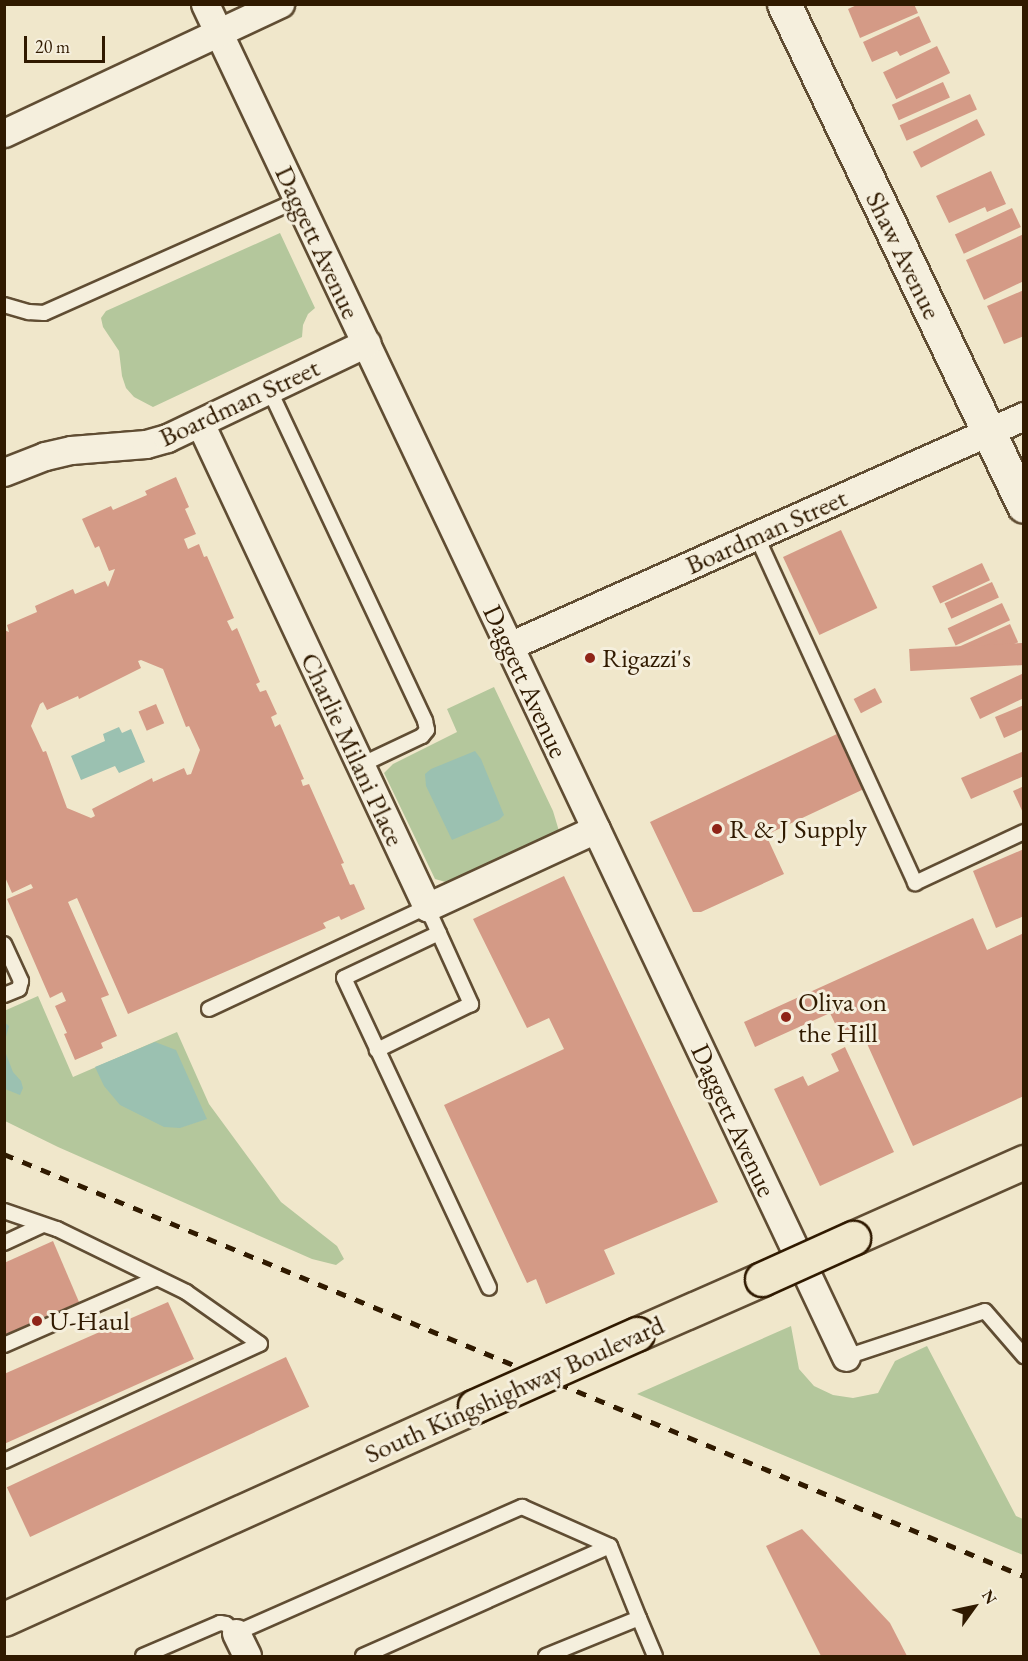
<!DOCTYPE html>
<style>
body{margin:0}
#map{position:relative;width:1028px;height:1661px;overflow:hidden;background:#f0e7cb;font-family:"EB Garamond",serif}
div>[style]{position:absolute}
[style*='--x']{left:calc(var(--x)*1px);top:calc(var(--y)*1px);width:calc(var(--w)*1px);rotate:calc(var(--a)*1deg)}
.green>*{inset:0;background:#b4c79c}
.water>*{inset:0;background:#9bc1b1}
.building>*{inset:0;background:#d49a86;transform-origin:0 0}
.roads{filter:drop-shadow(2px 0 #604d33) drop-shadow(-2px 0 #604d33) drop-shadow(0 2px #604d33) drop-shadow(0 -2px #604d33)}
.service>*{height:14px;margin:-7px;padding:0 7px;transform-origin:7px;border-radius:7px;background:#f5efdd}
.minor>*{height:27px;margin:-13.5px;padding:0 13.5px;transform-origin:13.5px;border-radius:13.5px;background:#f5efdd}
.tertiary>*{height:33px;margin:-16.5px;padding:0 16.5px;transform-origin:16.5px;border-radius:16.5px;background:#f5efdd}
.primary>*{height:33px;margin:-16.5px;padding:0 16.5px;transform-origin:16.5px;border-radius:16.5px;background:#f0e7cb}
.rail>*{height:4.5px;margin-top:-2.25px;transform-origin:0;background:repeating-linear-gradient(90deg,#301a00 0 10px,transparent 0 20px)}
.bridges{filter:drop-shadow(2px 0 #301a00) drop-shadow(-2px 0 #301a00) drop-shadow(0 2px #301a00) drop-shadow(0 -2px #301a00)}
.primary-bridge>*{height:33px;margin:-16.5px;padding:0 16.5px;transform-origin:16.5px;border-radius:16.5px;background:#f0e7cb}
.dots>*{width:16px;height:16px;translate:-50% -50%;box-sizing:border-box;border:3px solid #f5efdd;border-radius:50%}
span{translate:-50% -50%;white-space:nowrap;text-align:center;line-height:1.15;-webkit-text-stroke:6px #f5efdd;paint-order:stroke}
.street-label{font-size:27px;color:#301a00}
.poi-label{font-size:27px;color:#301a00}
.left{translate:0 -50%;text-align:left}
.frame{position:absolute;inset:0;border:6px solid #301a00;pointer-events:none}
.north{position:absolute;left:944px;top:1577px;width:60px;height:60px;-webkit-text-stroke:4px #f5efdd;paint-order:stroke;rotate:57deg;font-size:16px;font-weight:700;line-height:24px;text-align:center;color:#301a00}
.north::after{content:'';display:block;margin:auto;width:21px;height:27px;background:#301a00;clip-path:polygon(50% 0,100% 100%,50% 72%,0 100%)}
.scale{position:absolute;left:24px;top:36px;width:81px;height:27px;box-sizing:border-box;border:3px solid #301a00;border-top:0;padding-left:8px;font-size:18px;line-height:21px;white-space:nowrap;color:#301a00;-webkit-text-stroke:4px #f5efdd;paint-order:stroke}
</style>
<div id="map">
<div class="green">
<div style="clip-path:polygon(280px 233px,315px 308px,308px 314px,303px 325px,302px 337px,153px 407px,134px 397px,126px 388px,122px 376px,119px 351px,103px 327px,101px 318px,106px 311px)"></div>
<div style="clip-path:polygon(494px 687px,553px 811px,559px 831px,449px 883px,435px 879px,384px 773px,393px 764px,457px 732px,447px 709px)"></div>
<div style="clip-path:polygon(38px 996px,73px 1077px,177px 1032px,209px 1104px,281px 1202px,337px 1246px,344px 1259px,336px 1265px,312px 1259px,58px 1147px,5px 1121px,4px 1011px)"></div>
<div style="clip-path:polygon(791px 1326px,799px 1369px,814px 1386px,833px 1395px,853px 1398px,878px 1393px,895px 1361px,927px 1346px,1016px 1516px,1023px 1519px,1023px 1555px,637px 1394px)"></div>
</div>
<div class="water">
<div style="clip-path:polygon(119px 727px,122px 733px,131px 729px,145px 762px,119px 773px,115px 766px,81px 780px,71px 756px,105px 741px,103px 734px)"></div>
<div style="clip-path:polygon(475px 751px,481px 759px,504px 815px,499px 820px,452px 840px,426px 786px,425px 774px,431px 769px)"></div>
<div style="clip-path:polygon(4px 1022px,9px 1026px,6px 1037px,6px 1054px,13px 1072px,21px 1081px,23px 1088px,20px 1095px,5px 1089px)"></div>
<div style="clip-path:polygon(155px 1042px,176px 1050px,207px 1119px,180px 1128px,164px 1127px,120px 1105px,104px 1086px,95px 1067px)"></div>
</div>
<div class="building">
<div style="clip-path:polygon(859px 4px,914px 4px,918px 13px,860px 38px,848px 9px)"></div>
<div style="clip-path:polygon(919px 16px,931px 42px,900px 56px,897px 51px,872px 62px,863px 42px)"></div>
<div style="left:937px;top:46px;width:30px;height:60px;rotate:64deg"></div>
<div style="left:943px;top:82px;width:17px;height:56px;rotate:66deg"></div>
<div style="left:970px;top:94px;width:17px;height:77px;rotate:66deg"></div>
<div style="left:977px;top:119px;width:18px;height:72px;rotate:63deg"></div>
<div style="clip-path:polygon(991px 171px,1006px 204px,987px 212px,985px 207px,949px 223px,936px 196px)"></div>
<div style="left:1012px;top:208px;width:21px;height:63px;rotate:65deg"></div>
<div style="clip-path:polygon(1024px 234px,1024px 281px,984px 300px,966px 260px)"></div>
<div style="clip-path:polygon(1024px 290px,1024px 336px,1004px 344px,987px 306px)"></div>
<div style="clip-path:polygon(evenodd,176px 477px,189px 507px,185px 509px,196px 534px,184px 539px,188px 549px,199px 544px,204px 557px,207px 556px,234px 618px,227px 621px,232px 631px,237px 628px,260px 682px,256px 684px,260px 692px,266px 690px,277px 714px,271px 717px,275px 727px,280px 724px,304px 779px,301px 780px,303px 786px,309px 784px,344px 863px,341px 864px,350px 885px,354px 884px,365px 909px,341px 920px,339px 916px,323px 923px,326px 928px,128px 1014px,77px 898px,68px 902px,109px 995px,101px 998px,117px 1036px,101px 1043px,103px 1048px,75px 1060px,64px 1034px,67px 1033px,55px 1006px,66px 1001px,62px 992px,50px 998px,7px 899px,33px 888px,31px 884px,12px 893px,4px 875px,4px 630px,9px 632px,7px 625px,37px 612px,35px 606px,73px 589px,75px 594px,105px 581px,108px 587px,115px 569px,109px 571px,99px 546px,95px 548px,82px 519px,111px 506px,113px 510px,147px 495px,145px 491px,176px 477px,141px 660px,163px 669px,186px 727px,189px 726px,200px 750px,191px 774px,187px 775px,184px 768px,153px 782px,152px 778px,92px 809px,95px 816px,91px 818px,67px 808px,46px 751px,43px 752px,31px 726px,40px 704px,43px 702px,47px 710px,78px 696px,79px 699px,141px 668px,138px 661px,141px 660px)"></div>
<div style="left:841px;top:530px;width:86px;height:64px;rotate:65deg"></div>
<div style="left:982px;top:563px;width:19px;height:55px;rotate:65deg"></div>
<div style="left:992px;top:582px;width:17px;height:52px;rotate:66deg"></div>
<div style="left:1002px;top:603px;width:19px;height:60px;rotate:65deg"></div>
<div style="left:1010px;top:624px;width:20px;height:62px;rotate:66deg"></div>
<div style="left:1023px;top:643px;width:22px;height:114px;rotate:87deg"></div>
<div style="clip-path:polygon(1024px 673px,1024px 698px,980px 719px,970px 698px)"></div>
<div style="left:875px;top:688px;width:16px;height:24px;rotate:63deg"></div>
<div style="left:156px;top:704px;width:21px;height:19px;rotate:67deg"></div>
<div style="clip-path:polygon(1024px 705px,1024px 729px,1004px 738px,995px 717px)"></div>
<div style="clip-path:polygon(837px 734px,864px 789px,766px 835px,784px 874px,701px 912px,693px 912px,650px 822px)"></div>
<div style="clip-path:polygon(1024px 751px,1024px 776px,971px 799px,961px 778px)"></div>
<div style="clip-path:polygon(1024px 786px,1024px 815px,1013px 791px)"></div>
<div style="clip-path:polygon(1024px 849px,1024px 916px,996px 928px,973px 871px)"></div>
<div style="clip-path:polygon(564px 876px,718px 1202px,604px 1250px,615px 1274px,546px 1304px,536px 1279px,527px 1283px,444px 1105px,564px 1049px,549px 1018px,527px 1028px,473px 919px)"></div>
<div style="clip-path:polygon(973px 918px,987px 950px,1024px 933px,1024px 1096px,913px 1146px,860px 1028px,841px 1036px,830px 1013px,755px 1047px,744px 1022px)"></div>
<div style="clip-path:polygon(845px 1047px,894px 1152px,820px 1186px,774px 1089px,803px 1076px,808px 1086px,839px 1071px,831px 1054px)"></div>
<div style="clip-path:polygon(53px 1241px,79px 1302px,4px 1335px,4px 1263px)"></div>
<div style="clip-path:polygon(168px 1302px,194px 1359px,4px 1444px,4px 1374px)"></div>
<div style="left:286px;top:1357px;width:55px;height:308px;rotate:65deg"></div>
<div style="clip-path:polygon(802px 1529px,890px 1623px,907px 1656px,821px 1656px,766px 1546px)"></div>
</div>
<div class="roads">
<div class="service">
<div style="--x:4;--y:305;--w:26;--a:16"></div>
<div style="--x:29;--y:312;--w:15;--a:4"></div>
<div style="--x:44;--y:313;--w:278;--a:-24"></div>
<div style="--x:269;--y:389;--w:367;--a:64.8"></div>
<div style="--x:425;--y:721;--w:9;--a:77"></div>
<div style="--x:427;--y:730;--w:8;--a:130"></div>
<div style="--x:422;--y:736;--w:68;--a:154.6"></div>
<div style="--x:756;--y:535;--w:383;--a:65.4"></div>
<div style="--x:915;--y:883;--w:120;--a:-25.1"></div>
<div style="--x:439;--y:933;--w:105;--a:154.7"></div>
<div style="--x:344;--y:978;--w:342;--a:64.9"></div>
<div style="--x:4;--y:944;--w:41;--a:65.3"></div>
<div style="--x:21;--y:981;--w:8;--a:104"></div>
<div style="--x:19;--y:989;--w:16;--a:158"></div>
<div style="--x:209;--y:1009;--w:241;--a:-25.1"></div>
<div style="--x:427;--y:907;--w:107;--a:65.6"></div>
<div style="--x:471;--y:1004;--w:105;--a:153.9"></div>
<div style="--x:4;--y:1211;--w:56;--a:18.8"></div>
<div style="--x:57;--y:1229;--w:144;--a:26"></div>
<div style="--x:186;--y:1292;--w:90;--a:35.1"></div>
<div style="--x:260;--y:1344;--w:281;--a:155.4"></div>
<div style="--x:4;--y:1243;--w:43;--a:-24.8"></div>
<div style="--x:4;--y:1345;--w:167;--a:-23.6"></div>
<div style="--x:846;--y:1357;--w:146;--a:-18.3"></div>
<div style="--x:985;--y:1311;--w:60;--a:49.1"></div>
<div style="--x:143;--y:1656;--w:84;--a:-23.2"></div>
<div style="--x:220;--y:1623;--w:6;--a:9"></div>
<div style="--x:226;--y:1624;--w:13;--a:42"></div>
<div style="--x:236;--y:1633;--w:313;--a:-23.8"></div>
<div style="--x:522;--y:1507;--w:96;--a:23.9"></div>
<div style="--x:610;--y:1546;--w:78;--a:68.1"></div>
<div style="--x:363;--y:1656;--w:270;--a:-24"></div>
<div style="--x:546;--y:1656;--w:100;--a:-22.2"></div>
<div style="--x:639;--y:1618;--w:41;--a:67.2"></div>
</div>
<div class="minor">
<div style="--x:205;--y:4;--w:1497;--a:64.65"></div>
<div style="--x:4;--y:133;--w:305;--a:-25.1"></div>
<div style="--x:200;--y:423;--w:535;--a:64.87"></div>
<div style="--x:427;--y:907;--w:186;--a:-24.8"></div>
<div style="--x:4;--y:472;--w:44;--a:-21.3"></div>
<div style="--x:45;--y:456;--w:27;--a:-13"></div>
<div style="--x:71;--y:450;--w:75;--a:-4.6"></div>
<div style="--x:146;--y:444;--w:22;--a:-16"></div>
<div style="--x:167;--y:438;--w:221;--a:-25.5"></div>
<div style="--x:509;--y:646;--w:564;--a:-24.07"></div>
<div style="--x:236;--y:1633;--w:25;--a:64"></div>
</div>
<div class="tertiary">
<div style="--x:784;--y:4;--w:556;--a:64.45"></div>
</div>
<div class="primary">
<div style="--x:853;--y:1238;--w:187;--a:-24"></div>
<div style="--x:637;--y:1334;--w:137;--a:-23.7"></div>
<div style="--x:4;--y:1619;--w:517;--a:-24.33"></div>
</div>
</div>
<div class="rail">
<div style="--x:4;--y:1154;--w:1104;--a:22.48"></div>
</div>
<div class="bridges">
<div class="primary-bridge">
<div style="--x:762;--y:1279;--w:100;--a:-24.3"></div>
<div style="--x:475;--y:1406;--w:177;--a:-24"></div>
</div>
</div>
<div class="dots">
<div style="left:590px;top:658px;background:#8f2418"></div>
<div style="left:717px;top:829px;background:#8f2418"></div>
<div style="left:786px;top:1017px;background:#8f2418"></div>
<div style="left:37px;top:1321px;background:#8f2418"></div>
</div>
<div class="street-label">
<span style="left:318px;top:242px;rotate:65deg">Daggett Avenue</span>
<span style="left:904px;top:255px;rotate:64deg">Shaw Avenue</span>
<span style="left:239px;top:402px;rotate:-25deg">Boardman Street</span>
<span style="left:766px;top:531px;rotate:-24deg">Boardman Street</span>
<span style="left:526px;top:681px;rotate:65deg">Daggett Avenue</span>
<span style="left:353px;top:749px;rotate:65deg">Charlie Milani Place</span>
<span style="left:734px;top:1120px;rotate:65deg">Daggett Avenue</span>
<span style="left:514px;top:1389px;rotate:-24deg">South Kingshighway Boulevard</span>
</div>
<div class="poi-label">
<span class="left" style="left:602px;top:658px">Rigazzi's</span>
<span class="left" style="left:729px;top:829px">R &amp; J Supply</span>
<span class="left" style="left:798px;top:1017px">Oliva on<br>the Hill</span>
<span class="left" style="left:49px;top:1321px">U-Haul</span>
</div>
<div class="frame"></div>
<div class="north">N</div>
<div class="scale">20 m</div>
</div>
